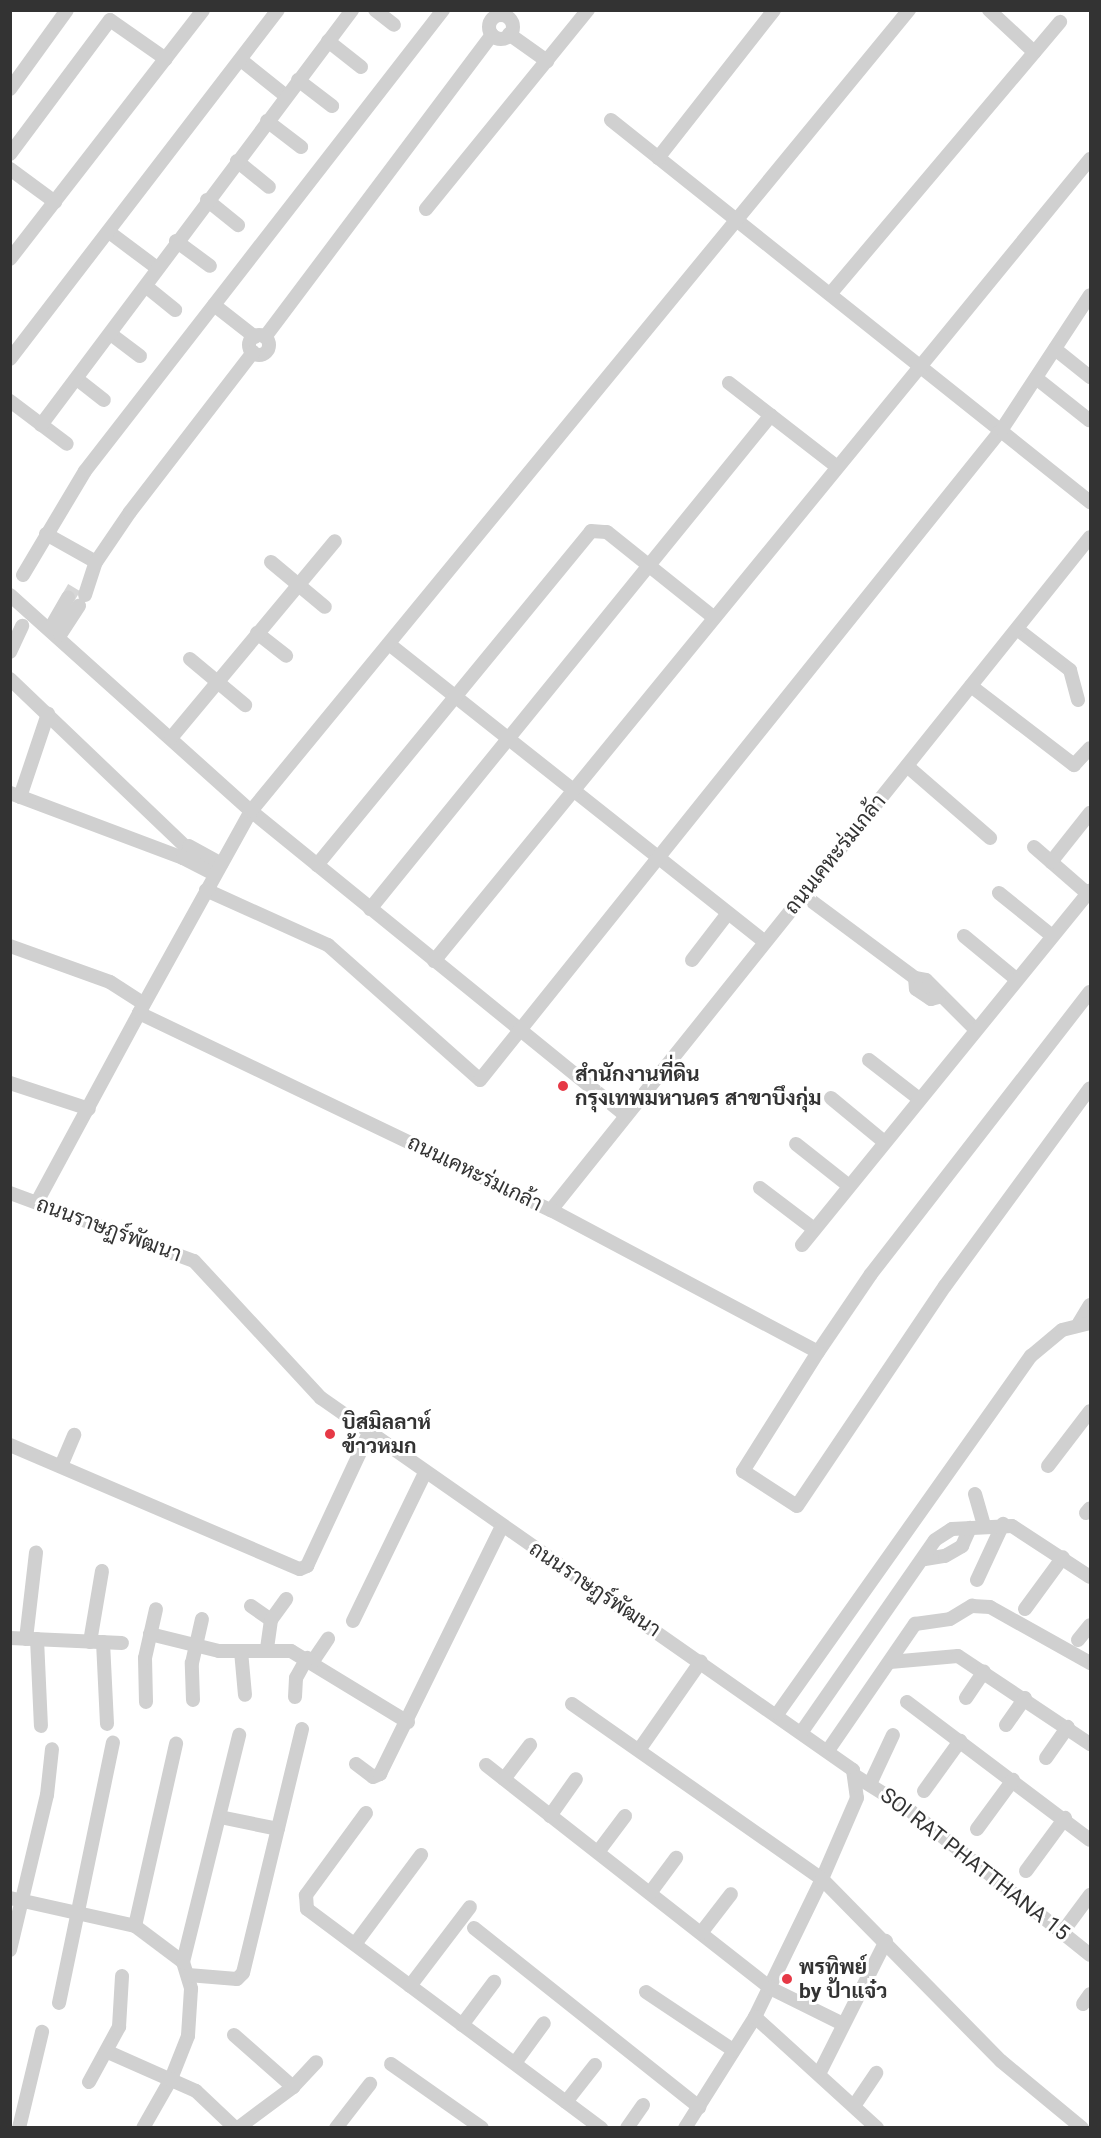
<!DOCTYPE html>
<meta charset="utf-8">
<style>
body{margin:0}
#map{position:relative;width:1101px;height:2138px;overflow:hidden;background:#fff;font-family:Roboto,Sarabun,sans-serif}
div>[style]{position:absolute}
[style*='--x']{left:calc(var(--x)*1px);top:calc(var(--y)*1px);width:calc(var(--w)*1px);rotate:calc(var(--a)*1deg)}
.minor-tunnel>*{height:14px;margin-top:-7px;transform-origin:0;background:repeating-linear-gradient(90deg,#d6d6d6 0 14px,transparent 0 21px)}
.minor>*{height:14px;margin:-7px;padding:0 7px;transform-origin:7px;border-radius:7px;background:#d0d0d0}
.minor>.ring{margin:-7px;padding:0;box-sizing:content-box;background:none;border:14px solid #d0d0d0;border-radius:50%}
.dots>*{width:16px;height:16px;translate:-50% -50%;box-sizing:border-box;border:3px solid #fff;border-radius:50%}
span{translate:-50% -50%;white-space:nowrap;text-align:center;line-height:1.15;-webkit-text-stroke:6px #fff;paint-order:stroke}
.street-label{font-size:21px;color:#333}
.poi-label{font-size:21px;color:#333;font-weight:700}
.left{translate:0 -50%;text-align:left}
.frame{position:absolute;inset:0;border:12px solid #333;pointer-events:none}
</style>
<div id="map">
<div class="minor-tunnel">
<div style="--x:68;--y:598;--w:12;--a:-59"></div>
</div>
<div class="minor">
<div style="--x:375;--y:10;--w:24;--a:38"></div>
<div style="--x:989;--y:10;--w:62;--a:43"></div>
<div class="ring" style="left:489px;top:15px;width:10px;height:10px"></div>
<div style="--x:509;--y:34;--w:47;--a:35.4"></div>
<div style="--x:328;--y:41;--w:42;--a:38.2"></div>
<div style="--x:241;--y:60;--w:58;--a:38.7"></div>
<div style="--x:298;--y:80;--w:43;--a:37.4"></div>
<div style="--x:10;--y:89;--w:97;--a:-54.2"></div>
<div style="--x:611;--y:120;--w:613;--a:38.57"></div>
<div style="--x:267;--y:121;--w:43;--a:37.4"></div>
<div style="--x:10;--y:154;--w:167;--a:-53.3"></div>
<div style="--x:110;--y:20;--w:68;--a:34.9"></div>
<div style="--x:658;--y:158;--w:188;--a:-51.9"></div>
<div style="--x:237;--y:161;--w:41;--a:39.1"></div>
<div style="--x:10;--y:169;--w:56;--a:36.3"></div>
<div style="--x:207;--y:200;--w:40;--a:39"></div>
<div style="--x:426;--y:209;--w:257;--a:-50.9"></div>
<div style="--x:109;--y:232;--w:60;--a:36.9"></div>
<div style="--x:176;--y:241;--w:42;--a:36.3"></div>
<div style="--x:10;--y:259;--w:315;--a:-52.2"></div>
<div style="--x:148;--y:288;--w:35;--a:39"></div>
<div style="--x:831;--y:293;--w:355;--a:-49.8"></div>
<div style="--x:214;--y:305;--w:52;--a:38"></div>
<div style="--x:112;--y:335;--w:35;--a:37"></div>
<div class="ring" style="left:249px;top:335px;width:6px;height:6px"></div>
<div style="--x:265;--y:337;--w:378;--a:-53.1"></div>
<div style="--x:1055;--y:349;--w:45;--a:38.7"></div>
<div style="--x:10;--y:359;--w:440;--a:-52.5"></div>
<div style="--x:1036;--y:378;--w:68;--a:38.4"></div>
<div style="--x:77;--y:379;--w:34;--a:38"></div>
<div style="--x:729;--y:383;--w:135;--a:37.8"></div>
<div style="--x:10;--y:401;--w:71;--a:37"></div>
<div style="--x:41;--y:425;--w:519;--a:-53.15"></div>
<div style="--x:46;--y:534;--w:57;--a:29.2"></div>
<div style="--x:271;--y:562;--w:70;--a:39.8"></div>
<div style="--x:23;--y:575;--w:121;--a:-59.2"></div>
<div style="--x:85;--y:471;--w:584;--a:-52.17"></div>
<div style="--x:10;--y:595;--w:324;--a:41.9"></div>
<div style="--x:251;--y:811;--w:481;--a:39.1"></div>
<div style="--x:85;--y:595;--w:35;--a:-72"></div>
<div style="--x:96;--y:562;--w:60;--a:-55.8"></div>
<div style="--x:130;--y:512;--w:202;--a:-52.4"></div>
<div style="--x:51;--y:627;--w:34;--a:-60"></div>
<div style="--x:1017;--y:629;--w:67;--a:37.7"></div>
<div style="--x:1070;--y:670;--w:31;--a:75"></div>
<div style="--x:257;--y:633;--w:37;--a:38"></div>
<div style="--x:60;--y:635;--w:35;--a:-57"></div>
<div style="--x:389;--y:644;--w:478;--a:38.4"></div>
<div style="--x:10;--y:652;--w:29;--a:-65"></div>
<div style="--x:190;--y:659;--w:72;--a:39.9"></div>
<div style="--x:10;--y:679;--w:249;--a:43.7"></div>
<div style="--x:190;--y:851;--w:10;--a:135"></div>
<div style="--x:183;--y:858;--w:185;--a:-159.4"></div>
<div style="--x:971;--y:686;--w:130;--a:37.5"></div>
<div style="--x:1074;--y:765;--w:23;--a:-47"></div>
<div style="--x:171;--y:738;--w:256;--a:-50.2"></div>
<div style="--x:907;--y:766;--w:110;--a:40.9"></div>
<div style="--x:20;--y:797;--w:88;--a:-71.4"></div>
<div style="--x:189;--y:846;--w:37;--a:29"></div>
<div style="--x:1034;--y:847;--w:70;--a:41"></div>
<div style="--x:183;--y:858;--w:35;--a:27"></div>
<div style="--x:1051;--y:862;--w:63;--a:-51.5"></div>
<div style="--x:317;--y:865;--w:432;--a:-50.6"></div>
<div style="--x:591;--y:531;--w:16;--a:4"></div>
<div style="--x:607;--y:532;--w:136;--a:38.7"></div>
<div style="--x:206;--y:890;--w:134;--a:24.3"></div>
<div style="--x:328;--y:945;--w:203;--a:41.6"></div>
<div style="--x:480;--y:1080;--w:834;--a:-51.28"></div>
<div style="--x:1002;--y:429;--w:160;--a:-56.7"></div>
<div style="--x:999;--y:893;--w:67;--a:38.9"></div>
<div style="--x:802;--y:894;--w:141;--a:36.6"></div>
<div style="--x:915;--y:978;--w:11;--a:10"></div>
<div style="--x:926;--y:980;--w:68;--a:45"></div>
<div style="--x:370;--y:909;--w:636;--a:-50.93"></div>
<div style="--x:964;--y:936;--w:66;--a:39.5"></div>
<div style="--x:10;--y:946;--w:106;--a:19.8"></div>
<div style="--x:110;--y:982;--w:40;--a:32.9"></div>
<div style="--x:692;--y:960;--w:59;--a:-52.5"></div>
<div style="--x:434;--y:961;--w:1036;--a:-50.72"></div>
<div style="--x:915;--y:978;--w:11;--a:85"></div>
<div style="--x:916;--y:989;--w:18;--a:34"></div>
<div style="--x:931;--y:999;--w:8;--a:-14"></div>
<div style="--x:139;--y:1013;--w:231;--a:-61"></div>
<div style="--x:251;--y:811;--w:1037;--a:-50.6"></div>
<div style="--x:869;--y:1060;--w:62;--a:37.8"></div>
<div style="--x:10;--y:1083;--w:83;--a:18.2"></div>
<div style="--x:831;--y:1098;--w:67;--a:39.6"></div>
<div style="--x:796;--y:1144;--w:66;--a:38.3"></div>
<div style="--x:760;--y:1188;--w:68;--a:37.2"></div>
<div style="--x:10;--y:1193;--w:196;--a:20.3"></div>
<div style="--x:194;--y:1261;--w:187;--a:47.2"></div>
<div style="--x:321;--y:1398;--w:649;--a:34.96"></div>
<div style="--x:853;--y:1770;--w:28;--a:82"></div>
<div style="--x:857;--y:1798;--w:88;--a:113.4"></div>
<div style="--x:822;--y:1879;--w:153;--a:115.9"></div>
<div style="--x:755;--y:2017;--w:131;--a:122.2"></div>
<div style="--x:37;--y:1202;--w:215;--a:-61.6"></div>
<div style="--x:139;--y:1013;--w:457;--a:25.6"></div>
<div style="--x:551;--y:1210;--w:862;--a:-51.31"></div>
<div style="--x:551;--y:1210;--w:302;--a:28"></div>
<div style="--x:818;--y:1352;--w:94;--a:-55.8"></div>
<div style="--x:871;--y:1274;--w:357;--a:-52.2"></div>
<div style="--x:802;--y:1245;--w:457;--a:-50.9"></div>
<div style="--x:1079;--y:1323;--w:21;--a:-59"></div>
<div style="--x:818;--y:1352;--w:141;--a:122.2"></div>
<div style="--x:743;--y:1471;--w:64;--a:32.9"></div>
<div style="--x:797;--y:1506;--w:265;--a:-56.1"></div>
<div style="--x:945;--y:1286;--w:245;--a:-53.8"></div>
<div style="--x:10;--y:1445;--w:315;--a:23.2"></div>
<div style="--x:300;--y:1569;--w:8;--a:-23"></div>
<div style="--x:307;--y:1566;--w:147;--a:-65"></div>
<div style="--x:61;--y:1466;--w:34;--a:-67"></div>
<div style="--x:1048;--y:1466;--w:69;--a:-52.6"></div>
<div style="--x:975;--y:1494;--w:32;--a:74"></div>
<div style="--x:1086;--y:1513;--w:6;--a:-51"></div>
<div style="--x:925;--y:1559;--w:20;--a:-9"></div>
<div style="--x:945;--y:1556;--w:20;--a:-30"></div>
<div style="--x:962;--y:1546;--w:20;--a:-66"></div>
<div style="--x:977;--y:1580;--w:62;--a:-65.1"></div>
<div style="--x:251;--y:1606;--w:24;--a:35"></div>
<div style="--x:271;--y:1620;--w:28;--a:98"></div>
<div style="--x:1025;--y:1609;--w:64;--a:-53.8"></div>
<div style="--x:271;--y:1620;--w:26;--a:-54"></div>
<div style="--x:353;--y:1621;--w:165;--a:-64.1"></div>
<div style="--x:150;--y:1634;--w:71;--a:13.8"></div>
<div style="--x:219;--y:1651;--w:72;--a:0"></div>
<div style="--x:291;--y:1651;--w:137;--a:31.3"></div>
<div style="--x:10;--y:1638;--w:112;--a:2.6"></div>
<div style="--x:26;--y:1639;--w:87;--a:-83.4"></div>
<div style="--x:37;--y:1639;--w:87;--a:87.4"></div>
<div style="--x:1078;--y:1640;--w:19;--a:-51"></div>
<div style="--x:90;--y:1642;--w:72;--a:-80.4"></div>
<div style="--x:103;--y:1642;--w:82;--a:87.2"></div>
<div style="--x:241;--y:1651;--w:44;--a:84.8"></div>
<div style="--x:313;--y:1661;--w:27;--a:-56"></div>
<div style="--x:890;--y:1662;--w:68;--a:-5"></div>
<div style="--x:958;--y:1656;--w:159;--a:33.7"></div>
<div style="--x:295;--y:1697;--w:19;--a:-87"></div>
<div style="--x:296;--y:1678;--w:23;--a:-61"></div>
<div style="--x:966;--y:1698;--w:32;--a:-56"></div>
<div style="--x:193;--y:1700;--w:37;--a:-92"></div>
<div style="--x:192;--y:1663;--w:45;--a:-77.2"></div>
<div style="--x:146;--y:1702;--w:44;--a:-91.3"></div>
<div style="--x:145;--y:1658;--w:50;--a:-77.3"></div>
<div style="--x:907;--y:1702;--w:229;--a:37"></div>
<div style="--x:572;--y:1704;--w:305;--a:35"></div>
<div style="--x:822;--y:1879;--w:255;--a:45.5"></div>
<div style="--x:1001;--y:2061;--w:105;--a:39.6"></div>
<div style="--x:778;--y:1713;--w:438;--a:-54.7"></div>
<div style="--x:1031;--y:1356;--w:40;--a:-40"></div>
<div style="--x:1062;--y:1330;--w:29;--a:-14"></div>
<div style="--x:1006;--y:1725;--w:33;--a:-55"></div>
<div style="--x:803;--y:1730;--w:231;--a:-55.2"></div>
<div style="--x:935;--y:1540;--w:20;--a:-33"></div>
<div style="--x:952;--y:1529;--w:60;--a:-2.9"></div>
<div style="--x:1012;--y:1526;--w:93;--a:33.2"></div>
<div style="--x:829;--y:1749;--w:152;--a:-55.5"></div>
<div style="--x:915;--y:1624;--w:35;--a:-8"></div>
<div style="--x:950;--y:1619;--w:26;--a:-31"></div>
<div style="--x:972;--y:1606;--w:18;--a:3"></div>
<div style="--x:990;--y:1607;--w:115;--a:29.2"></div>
<div style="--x:639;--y:1750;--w:108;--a:-55.1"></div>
<div style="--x:1046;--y:1758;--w:38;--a:-55"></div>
<div style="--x:356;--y:1764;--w:21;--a:37"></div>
<div style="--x:373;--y:1777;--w:8;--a:-23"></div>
<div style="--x:380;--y:1774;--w:276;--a:-63.8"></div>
<div style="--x:486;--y:1765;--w:361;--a:38.1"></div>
<div style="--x:770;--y:1988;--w:81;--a:26.3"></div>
<div style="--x:857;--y:1777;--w:60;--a:32.1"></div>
<div style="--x:908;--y:1809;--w:233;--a:38.7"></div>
<div style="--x:504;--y:1779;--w:43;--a:-52.6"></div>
<div style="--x:870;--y:1784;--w:54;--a:-64.9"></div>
<div style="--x:924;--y:1791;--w:62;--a:-54.2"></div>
<div style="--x:366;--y:1813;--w:102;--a:126.2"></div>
<div style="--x:306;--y:1895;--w:14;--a:86"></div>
<div style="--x:307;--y:1909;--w:367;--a:36.7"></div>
<div style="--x:550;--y:1816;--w:45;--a:-54.9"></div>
<div style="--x:220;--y:1817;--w:59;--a:11.7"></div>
<div style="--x:977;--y:1829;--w:61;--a:-53.7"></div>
<div style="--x:598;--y:1852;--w:45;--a:-53.1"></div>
<div style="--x:1026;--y:1871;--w:66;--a:-53.7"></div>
<div style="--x:650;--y:1893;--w:44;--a:-53.4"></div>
<div style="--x:10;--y:1898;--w:128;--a:12.6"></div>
<div style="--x:135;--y:1926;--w:60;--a:36.9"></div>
<div style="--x:183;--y:1962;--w:28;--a:73"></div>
<div style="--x:191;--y:1989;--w:47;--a:93.7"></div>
<div style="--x:188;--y:2036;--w:46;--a:111.6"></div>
<div style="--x:171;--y:2079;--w:56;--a:119.7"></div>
<div style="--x:135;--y:1926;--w:187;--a:-77.3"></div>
<div style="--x:474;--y:1928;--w:288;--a:38.5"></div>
<div style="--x:1064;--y:1930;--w:44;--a:-53.4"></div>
<div style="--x:701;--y:1933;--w:49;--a:-52.4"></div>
<div style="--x:355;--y:1944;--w:111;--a:-53.4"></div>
<div style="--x:10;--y:1950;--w:159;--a:-76.6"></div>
<div style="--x:47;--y:1795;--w:46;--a:-83.8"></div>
<div style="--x:183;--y:1962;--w:234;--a:-76.1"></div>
<div style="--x:188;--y:1975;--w:49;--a:4.7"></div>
<div style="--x:237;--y:1979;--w:8;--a:-45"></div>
<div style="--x:243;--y:1973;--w:251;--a:-76.4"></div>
<div style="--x:410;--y:1986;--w:99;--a:-52.8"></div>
<div style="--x:646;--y:1992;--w:105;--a:33.7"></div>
<div style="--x:59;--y:2003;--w:266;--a:-78.3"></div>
<div style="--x:1083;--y:2004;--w:12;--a:-55"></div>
<div style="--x:755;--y:2017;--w:165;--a:42.3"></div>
<div style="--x:462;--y:2025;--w:54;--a:-53.3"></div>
<div style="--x:234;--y:2035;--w:79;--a:41.4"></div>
<div style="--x:108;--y:2052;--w:96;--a:23.9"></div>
<div style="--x:196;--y:2091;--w:54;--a:43.5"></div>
<div style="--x:515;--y:2063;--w:49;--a:-54.1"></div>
<div style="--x:391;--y:2064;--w:111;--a:35.1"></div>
<div style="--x:819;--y:2074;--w:149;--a:-63.3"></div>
<div style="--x:89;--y:2082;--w:63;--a:-61.4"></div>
<div style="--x:119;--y:2027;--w:51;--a:-86.6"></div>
<div style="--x:566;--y:2102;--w:47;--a:-51.9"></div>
<div style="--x:854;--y:2106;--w:40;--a:-56"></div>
<div style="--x:19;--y:2128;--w:99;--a:-76.5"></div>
<div style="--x:238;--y:2128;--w:69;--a:-36.7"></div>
<div style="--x:293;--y:2087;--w:34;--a:-47"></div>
<div style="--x:336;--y:2128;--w:56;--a:-52.3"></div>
<div style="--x:627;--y:2128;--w:28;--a:-55"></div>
</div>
<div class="dots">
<div style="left:563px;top:1086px;background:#e63946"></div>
<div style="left:330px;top:1434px;background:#e63946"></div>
<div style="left:787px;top:1979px;background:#e63946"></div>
</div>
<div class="street-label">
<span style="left:835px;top:854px;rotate:-51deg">ถนนเคหะร่มเกล้า</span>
<span style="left:475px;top:1173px;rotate:26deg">ถนนเคหะร่มเกล้า</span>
<span style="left:109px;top:1229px;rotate:20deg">ถนนราษฏร์พัฒนา</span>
<span style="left:595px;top:1589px;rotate:34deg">ถนนราษฏร์พัฒนา</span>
<span style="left:975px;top:1864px;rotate:38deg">SOI RAT PHATTHANA 15</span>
</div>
<div class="poi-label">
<span class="left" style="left:575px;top:1086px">สำนักงานที่ดิน<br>กรุงเทพมหานคร สาขาบึงกุ่ม</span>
<span class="left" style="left:342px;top:1434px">บิสมิลลาห์<br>ข้าวหมก</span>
<span class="left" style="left:799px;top:1979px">พรทิพย์<br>by ป้าแจ๋ว</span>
</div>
<div class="frame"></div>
</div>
